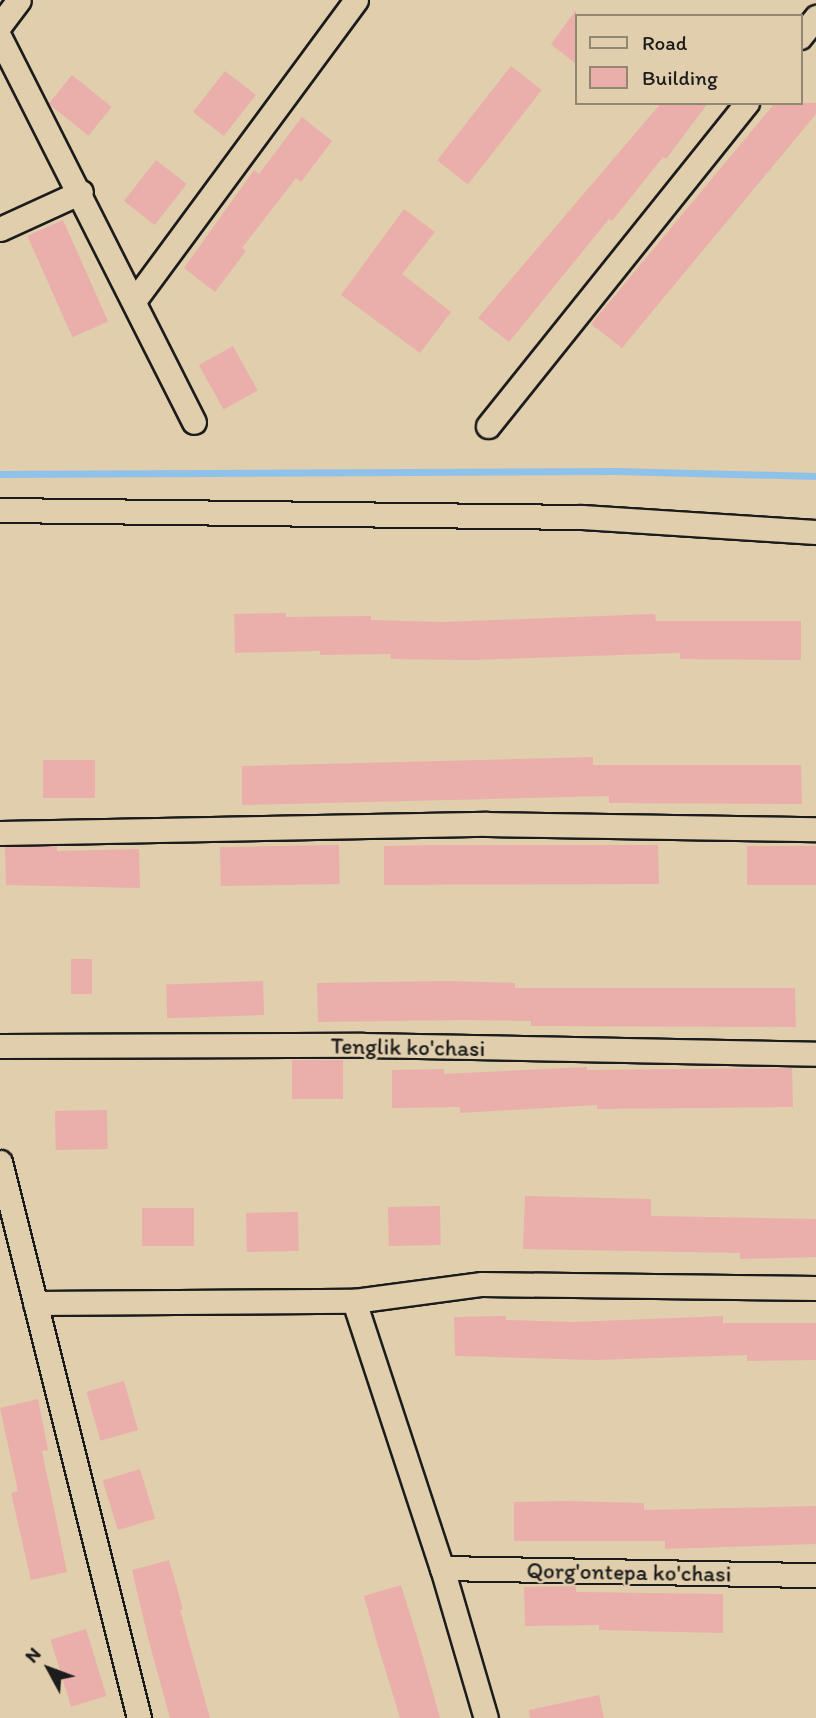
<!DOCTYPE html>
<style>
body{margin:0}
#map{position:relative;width:816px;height:1718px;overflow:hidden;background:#e0ceac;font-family:Itim,sans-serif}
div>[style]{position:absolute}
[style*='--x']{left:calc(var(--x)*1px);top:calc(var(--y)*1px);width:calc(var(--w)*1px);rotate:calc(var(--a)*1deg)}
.stream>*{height:7px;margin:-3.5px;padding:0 3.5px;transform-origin:3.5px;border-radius:3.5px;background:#8ec2eb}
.building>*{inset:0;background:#eaafab;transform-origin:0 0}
.roads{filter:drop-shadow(2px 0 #1c1c1c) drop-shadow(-2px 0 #1c1c1c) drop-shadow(0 2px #1c1c1c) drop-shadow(0 -2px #1c1c1c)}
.street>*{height:23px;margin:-11.5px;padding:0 11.5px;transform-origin:11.5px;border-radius:11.5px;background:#e0ceac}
span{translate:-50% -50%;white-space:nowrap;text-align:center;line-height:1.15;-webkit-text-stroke:5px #e0ceac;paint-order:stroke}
.street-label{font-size:23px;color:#1c1c1c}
.legend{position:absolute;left:575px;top:14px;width:228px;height:91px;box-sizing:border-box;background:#e0ceac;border:2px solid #928772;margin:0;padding:9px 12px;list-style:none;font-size:21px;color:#1c1c1c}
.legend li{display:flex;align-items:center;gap:14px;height:35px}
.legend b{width:35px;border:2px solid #928772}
.north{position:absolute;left:14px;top:1634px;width:70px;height:70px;-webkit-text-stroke:5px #e0ceac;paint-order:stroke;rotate:311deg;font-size:19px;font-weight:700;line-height:28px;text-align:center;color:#1c1c1c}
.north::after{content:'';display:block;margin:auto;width:24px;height:32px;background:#1c1c1c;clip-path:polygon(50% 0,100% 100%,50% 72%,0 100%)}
</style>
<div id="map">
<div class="stream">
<div style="--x:0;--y:474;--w:615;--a:-0.28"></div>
<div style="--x:615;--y:471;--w:201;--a:1.4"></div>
</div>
<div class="building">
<div style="clip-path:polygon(576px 10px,576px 64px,551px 44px)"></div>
<div style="left:511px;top:66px;width:39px;height:120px;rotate:38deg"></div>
<div style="left:225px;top:71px;width:39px;height:52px;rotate:38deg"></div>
<div style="left:72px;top:75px;width:51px;height:37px;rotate:39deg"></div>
<div style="clip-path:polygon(661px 103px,708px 103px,666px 159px,663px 157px,612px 221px,609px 219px,509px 342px,478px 318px)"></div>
<div style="clip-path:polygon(775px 103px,816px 103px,816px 114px,622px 348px,591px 324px)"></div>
<div style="clip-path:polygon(302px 117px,332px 141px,301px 182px,296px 178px,242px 248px,246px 251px,215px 292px,184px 268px,254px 170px,259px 174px)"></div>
<div style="left:156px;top:160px;width:39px;height:52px;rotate:38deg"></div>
<div style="clip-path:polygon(404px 209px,435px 232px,402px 274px,451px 312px,420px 353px,341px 295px)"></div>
<div style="left:63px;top:220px;width:111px;height:39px;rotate:66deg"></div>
<div style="left:233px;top:346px;width:51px;height:39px;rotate:61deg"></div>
<div style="clip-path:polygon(286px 613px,286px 617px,371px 616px,371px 620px,441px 622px,655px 614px,656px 621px,801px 621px,801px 660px,680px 659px,680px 653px,471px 660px,391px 659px,390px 654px,320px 655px,320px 651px,235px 653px,234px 614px)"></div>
<div style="clip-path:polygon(593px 757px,593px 765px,801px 765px,802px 804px,609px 803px,609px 796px,242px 805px,242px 766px)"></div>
<div style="left:95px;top:760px;width:38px;height:52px;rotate:90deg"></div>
<div style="left:339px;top:845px;width:39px;height:119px;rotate:89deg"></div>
<div style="clip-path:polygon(435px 845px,658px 845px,659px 884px,384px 885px,384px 846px)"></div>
<div style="clip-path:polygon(57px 846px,57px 851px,139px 849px,140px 888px,6px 885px,5px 847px)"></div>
<div style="left:747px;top:846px;width:69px;height:39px"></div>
<div style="left:71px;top:959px;width:21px;height:35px"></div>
<div style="left:263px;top:981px;width:34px;height:97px;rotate:88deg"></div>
<div style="clip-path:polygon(447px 981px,515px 983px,515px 988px,795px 988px,796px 1027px,531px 1026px,531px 1021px,464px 1020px,318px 1022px,317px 983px)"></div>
<div style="left:292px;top:1060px;width:51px;height:39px"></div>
<div style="clip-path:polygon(587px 1067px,587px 1070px,792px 1068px,793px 1107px,597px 1109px,597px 1105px,460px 1113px,460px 1107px,392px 1108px,392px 1070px,444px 1069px,444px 1074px)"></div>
<div style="left:107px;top:1110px;width:39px;height:52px;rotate:89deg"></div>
<div style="clip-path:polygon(525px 1196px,651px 1199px,651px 1216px,816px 1219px,816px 1257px,740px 1259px,740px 1253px,523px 1249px)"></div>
<div style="left:440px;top:1206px;width:39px;height:52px;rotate:89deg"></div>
<div style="left:194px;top:1208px;width:38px;height:52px;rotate:90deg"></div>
<div style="left:298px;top:1212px;width:39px;height:52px;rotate:89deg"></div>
<div style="clip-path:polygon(506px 1316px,506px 1320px,574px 1322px,723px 1316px,723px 1323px,816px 1323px,816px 1360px,747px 1361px,747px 1355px,594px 1360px,455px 1356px,454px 1317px)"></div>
<div style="left:124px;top:1381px;width:51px;height:39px;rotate:74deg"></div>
<div style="clip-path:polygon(38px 1399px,48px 1450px,42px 1451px,67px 1572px,31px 1580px,11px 1493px,18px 1491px,0 1408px)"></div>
<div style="left:140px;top:1469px;width:52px;height:39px;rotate:73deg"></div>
<div style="clip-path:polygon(565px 1501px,644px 1503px,644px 1510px,816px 1506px,816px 1544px,665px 1549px,665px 1541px,514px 1541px,514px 1502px)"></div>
<div style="clip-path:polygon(169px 1560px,183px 1609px,180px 1610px,210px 1718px,170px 1718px,148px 1638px,132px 1570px)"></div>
<div style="clip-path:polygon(401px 1585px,421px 1650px,440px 1718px,400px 1718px,378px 1646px,364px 1596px)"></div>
<div style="clip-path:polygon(576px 1586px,576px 1592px,723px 1594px,723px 1633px,599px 1630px,599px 1625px,525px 1626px,524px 1587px)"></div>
<div style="left:86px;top:1629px;width:70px;height:37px;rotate:73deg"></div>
<div style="clip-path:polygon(599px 1695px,604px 1718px,530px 1718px,529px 1710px)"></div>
</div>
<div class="roads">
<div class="street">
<div style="--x:0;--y:25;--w:31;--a:-53"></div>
<div style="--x:800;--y:37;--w:26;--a:-51"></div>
<div style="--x:0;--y:38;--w:430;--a:63.2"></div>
<div style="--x:0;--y:229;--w:89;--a:-24.6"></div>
<div style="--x:134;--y:301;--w:374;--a:-53.6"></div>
<div style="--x:488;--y:426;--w:414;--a:-51.3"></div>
<div style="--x:0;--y:510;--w:582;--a:0.69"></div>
<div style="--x:582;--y:517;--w:234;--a:3.7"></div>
<div style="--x:0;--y:833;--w:487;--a:-1.1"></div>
<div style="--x:487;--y:824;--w:329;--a:0.9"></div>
<div style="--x:0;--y:1046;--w:363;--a:-0.2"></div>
<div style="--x:363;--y:1045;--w:453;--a:1.1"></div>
<div style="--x:0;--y:1162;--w:573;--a:75.96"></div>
<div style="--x:354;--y:1301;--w:281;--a:71.8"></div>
<div style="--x:442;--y:1568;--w:156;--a:73.7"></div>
<div style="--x:35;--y:1303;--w:319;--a:-0.4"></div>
<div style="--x:354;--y:1301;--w:129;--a:-7.6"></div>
<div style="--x:482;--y:1284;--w:334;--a:0.7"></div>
<div style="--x:442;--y:1568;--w:374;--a:1.1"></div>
</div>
</div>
<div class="street-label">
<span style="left:408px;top:1047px;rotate:1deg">Tenglik ko'chasi</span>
<span style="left:629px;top:1572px;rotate:1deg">Qorg'ontepa ko'chasi</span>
</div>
<ul class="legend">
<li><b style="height:9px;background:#e0ceac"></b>Road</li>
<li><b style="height:19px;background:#eaafab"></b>Building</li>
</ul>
<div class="north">N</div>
</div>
